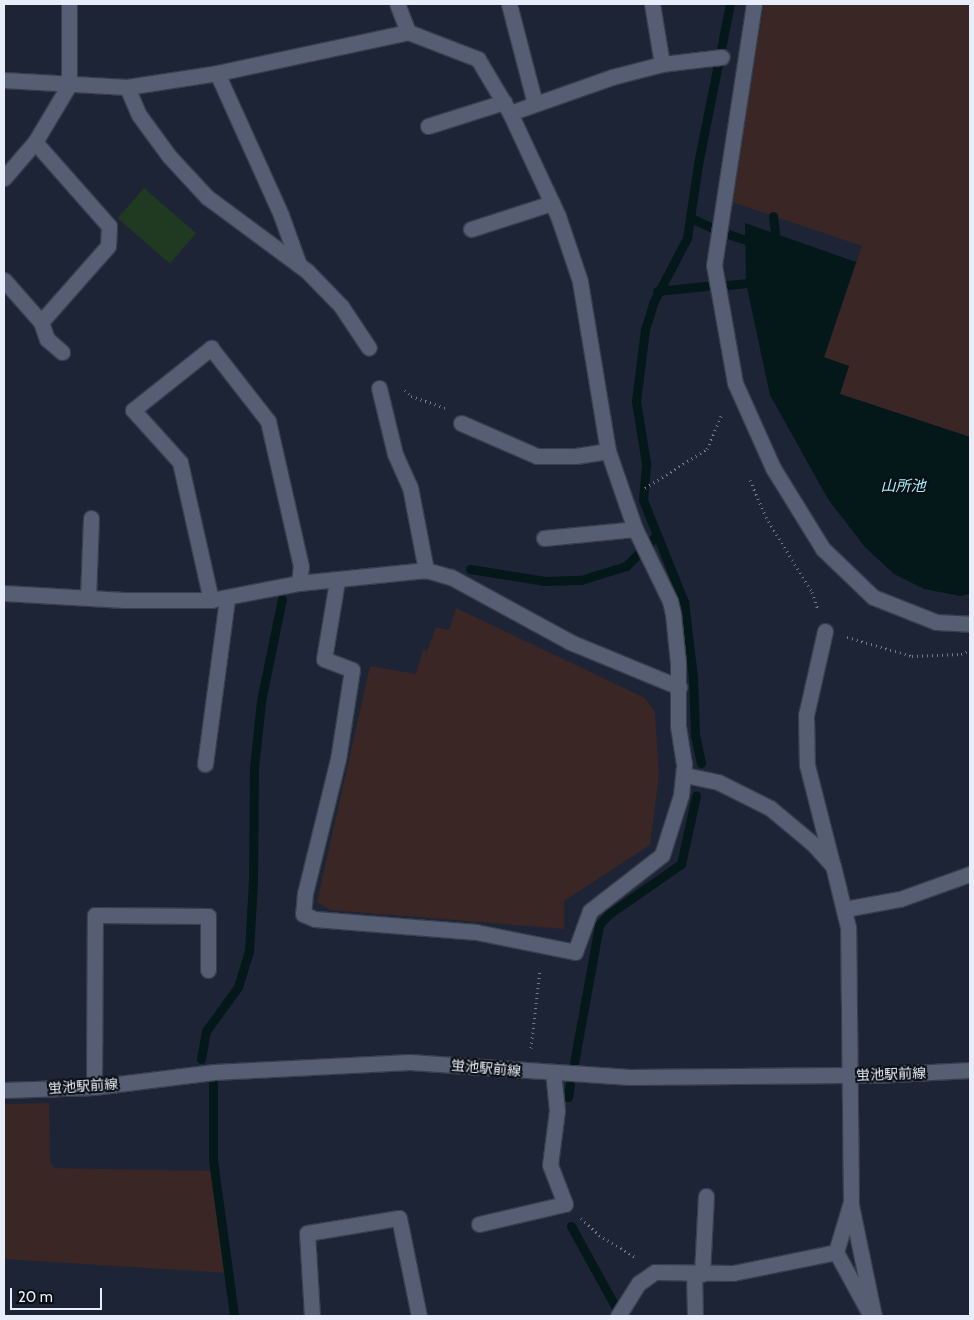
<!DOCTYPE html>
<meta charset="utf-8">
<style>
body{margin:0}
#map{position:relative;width:974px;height:1320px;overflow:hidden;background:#1d2435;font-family:Cabin,"Noto Sans JP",sans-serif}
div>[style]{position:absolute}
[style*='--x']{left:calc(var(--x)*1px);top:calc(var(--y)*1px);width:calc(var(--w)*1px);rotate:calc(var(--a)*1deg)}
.education>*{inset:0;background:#392625}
.green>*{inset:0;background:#1f3a21;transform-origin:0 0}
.water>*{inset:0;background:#041719}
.stream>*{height:9px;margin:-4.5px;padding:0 4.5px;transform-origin:4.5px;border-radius:4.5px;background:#041719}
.path>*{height:3px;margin-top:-1.5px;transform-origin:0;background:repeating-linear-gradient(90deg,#737a88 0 1px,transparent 0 5px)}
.roads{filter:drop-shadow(1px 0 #383e4d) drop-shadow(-1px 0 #383e4d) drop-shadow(0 1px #383e4d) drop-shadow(0 -1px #383e4d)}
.lane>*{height:15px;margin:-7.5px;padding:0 7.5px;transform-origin:7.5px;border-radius:7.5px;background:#555e72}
.street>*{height:15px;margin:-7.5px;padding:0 7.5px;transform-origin:7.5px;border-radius:7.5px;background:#555e72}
span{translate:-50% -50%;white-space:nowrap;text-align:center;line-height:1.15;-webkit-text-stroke:4px #0a0e15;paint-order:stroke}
.street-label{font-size:14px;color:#e8eef9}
.water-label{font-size:15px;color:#a7f2fc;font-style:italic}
.frame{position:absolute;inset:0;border:5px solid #e8eef9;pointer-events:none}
.scale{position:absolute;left:10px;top:1288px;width:92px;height:22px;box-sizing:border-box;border:2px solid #e8eef9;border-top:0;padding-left:6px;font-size:15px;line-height:18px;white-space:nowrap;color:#e8eef9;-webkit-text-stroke:4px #0a0e15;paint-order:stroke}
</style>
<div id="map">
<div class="education">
<div style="clip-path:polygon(764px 4px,970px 4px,970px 437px,840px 394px,824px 358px,862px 246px,732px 202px)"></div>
<div style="clip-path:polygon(456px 608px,645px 698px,655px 712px,659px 776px,650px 845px,564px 901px,564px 929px,330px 910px,317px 902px,370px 666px,416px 674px,423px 650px,427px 651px,436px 627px,449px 630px)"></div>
<div style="clip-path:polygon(49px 1103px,50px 1161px,54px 1168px,213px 1171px,227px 1273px,4px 1259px,4px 1104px)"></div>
</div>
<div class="green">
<div style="left:144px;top:188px;width:69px;height:40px;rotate:41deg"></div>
</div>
<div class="water">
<div style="clip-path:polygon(745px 223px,856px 262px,824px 357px,849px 366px,840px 394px,970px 437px,970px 594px,960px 596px,924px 589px,894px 574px,864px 546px,828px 499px,770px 395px,746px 283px)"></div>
</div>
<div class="stream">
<div style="--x:773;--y:216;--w:17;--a:83"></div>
<div style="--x:691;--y:218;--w:21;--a:25"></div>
<div style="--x:728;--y:234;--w:18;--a:19"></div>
<div style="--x:728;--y:285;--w:18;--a:-6"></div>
<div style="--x:657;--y:291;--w:49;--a:-5.8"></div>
<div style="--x:470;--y:569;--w:76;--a:9.1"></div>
<div style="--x:545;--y:581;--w:36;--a:-2"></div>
<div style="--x:581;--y:580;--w:47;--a:-17.3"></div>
<div style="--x:626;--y:566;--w:42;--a:-45"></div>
<div style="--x:701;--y:763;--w:30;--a:-102"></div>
<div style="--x:695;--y:734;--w:57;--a:-92"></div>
<div style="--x:693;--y:677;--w:76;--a:-96.8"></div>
<div style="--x:684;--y:602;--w:110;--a:-111.9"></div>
<div style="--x:643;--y:500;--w:37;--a:-85"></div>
<div style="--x:646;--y:463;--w:63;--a:-99.2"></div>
<div style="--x:636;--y:401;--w:72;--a:-82.8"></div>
<div style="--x:645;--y:330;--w:28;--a:-73"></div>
<div style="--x:653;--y:303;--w:73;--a:-62.4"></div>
<div style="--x:687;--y:238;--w:75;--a:-81.5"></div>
<div style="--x:698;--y:164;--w:163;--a:-78.7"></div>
<div style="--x:201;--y:1059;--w:28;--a:-80"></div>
<div style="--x:206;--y:1031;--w:54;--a:-54"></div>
<div style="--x:238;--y:987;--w:37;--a:-73"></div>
<div style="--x:249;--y:952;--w:72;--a:-86.8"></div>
<div style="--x:253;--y:880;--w:112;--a:-89.5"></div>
<div style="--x:254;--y:768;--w:67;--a:-84"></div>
<div style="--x:261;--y:701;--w:104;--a:-78.4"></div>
<div style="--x:574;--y:1063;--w:140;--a:-79.7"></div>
<div style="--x:599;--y:925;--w:15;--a:-48"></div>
<div style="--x:609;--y:914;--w:88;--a:-34.8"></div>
<div style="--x:681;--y:864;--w:70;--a:-77.6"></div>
<div style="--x:213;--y:1083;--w:77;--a:90"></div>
<div style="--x:213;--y:1160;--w:157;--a:82.3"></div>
<div style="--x:568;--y:1097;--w:13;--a:-81"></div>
<div style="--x:571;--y:1226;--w:102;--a:61.2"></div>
</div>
<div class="path">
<div style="--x:405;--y:390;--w:8;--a:45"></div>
<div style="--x:411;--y:396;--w:36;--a:19"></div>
<div style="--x:750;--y:480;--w:40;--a:66.6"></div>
<div style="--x:766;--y:517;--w:88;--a:58.5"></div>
<div style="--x:812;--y:592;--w:18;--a:71"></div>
<div style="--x:645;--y:488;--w:73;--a:-32.2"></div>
<div style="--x:707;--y:449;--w:39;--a:-67"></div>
<div style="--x:847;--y:637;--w:68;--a:16.3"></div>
<div style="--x:912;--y:656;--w:49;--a:-2.3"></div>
<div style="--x:961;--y:654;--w:10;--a:-24"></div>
<div style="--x:531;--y:1048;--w:80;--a:-83.5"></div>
<div style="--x:581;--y:1218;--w:25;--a:43"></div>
<div style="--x:599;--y:1235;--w:44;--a:31.2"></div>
</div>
<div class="roads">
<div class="lane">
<div style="--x:509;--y:4;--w:103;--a:75.4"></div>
<div style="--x:428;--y:126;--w:80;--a:-17.5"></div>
<div style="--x:471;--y:229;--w:85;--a:-17.8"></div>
<div style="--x:41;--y:322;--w:18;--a:71"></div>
<div style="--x:47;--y:339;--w:20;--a:41"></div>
<div style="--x:544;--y:538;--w:91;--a:-5.6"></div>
<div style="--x:88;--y:597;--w:79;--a:-87.8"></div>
<div style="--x:694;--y:1274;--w:42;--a:88.6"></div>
<div style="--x:702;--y:1274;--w:78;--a:-87.1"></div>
</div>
<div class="street">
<div style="--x:652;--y:4;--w:61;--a:80.5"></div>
<div style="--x:754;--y:4;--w:264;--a:98.7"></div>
<div style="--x:714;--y:265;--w:120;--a:79.9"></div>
<div style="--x:735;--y:383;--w:93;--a:65.9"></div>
<div style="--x:773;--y:468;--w:95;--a:58.3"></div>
<div style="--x:823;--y:549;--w:69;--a:43.8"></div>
<div style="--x:873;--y:597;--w:68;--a:21.6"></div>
<div style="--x:936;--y:622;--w:34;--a:3"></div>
<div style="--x:217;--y:73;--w:156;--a:65.7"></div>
<div style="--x:281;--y:215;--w:53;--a:70.2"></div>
<div style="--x:4;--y:80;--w:123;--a:3.3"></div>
<div style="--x:127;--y:87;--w:91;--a:-8.8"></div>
<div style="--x:217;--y:73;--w:195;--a:-12.1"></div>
<div style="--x:127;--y:87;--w:30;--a:67"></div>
<div style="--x:139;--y:115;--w:51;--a:53.8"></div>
<div style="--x:169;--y:156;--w:56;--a:47.2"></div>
<div style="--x:207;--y:197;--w:124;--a:36.5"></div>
<div style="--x:307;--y:271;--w:49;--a:45.8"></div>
<div style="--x:341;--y:306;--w:50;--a:56.3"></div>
<div style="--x:510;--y:113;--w:108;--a:-19.4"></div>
<div style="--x:612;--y:77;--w:52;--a:-14.6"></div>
<div style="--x:662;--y:64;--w:60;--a:-6.7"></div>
<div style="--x:4;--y:178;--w:48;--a:-49.3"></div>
<div style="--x:35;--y:142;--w:66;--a:-59.2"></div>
<div style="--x:69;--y:85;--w:81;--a:-90"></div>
<div style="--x:4;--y:280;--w:56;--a:48.6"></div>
<div style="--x:41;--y:322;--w:101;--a:-48.6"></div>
<div style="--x:108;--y:246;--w:20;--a:-87"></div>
<div style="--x:109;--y:226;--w:112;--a:-131.4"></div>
<div style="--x:379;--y:388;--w:68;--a:76.4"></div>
<div style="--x:395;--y:454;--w:36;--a:66"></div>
<div style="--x:410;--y:487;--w:85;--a:79.1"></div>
<div style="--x:461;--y:423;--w:83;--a:23.5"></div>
<div style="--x:537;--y:456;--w:39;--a:0"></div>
<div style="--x:576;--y:456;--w:32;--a:-9"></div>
<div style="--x:337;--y:581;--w:79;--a:99.5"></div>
<div style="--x:324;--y:659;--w:30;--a:21"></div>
<div style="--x:352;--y:670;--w:90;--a:98.9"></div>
<div style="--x:338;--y:759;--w:138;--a:103.8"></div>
<div style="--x:305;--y:893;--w:21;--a:95"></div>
<div style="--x:303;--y:914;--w:13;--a:23"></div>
<div style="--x:315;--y:919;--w:162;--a:4.6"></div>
<div style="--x:476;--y:932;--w:101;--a:11.4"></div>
<div style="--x:575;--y:952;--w:44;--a:-69.9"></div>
<div style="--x:590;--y:911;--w:91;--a:-37.9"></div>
<div style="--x:662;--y:855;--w:63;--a:-72.4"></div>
<div style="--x:681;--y:795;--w:31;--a:-84"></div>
<div style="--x:684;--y:764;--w:39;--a:-99"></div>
<div style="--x:678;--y:725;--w:62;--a:-90"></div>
<div style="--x:678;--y:663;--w:49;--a:-95.8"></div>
<div style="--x:673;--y:614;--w:13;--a:-103"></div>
<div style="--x:670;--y:601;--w:80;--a:-115.9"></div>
<div style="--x:635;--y:529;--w:83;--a:-109.1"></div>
<div style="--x:608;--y:451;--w:172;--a:-99.4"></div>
<div style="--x:580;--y:281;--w:69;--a:-108.7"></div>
<div style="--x:558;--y:216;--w:114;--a:-115"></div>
<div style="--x:510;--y:113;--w:63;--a:-120.7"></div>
<div style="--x:478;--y:59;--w:75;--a:-158.9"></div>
<div style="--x:408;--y:32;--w:30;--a:-111"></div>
<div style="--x:4;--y:593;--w:120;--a:3.3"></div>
<div style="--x:124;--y:600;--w:87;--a:0"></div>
<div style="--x:211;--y:600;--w:90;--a:-10.9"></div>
<div style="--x:299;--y:583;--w:128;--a:-5.8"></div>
<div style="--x:426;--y:570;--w:26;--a:16"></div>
<div style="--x:451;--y:577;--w:136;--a:28.6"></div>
<div style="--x:570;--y:642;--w:118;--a:22.4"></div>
<div style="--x:211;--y:600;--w:141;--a:-102.7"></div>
<div style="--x:180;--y:462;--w:70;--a:-132.1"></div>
<div style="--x:133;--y:410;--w:100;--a:-38.5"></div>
<div style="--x:211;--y:348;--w:93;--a:52"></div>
<div style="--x:268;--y:421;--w:149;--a:77.2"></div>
<div style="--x:301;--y:566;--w:17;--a:97"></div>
<div style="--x:825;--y:631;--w:86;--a:102.7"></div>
<div style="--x:806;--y:715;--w:50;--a:88.9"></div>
<div style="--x:807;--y:765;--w:101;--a:75.7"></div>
<div style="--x:205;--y:764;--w:166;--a:-82.4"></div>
<div style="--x:845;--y:909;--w:56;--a:-10.3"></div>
<div style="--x:900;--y:899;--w:74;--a:-19.7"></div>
<div style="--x:94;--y:1087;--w:172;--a:-89.7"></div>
<div style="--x:95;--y:915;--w:113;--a:0.5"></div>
<div style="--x:208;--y:916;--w:54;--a:90"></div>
<div style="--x:4;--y:1090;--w:90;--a:-1.9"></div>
<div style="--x:94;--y:1087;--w:121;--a:-7.1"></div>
<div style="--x:214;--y:1072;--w:196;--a:-2.9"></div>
<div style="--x:410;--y:1062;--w:220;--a:3.9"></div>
<div style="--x:629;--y:1077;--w:245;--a:-0.5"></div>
<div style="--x:874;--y:1075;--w:96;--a:-3"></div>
<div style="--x:851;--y:1205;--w:113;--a:78.3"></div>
<div style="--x:479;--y:1224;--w:88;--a:-13.1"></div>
<div style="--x:565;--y:1204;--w:42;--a:-111"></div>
<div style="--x:550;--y:1165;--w:55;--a:-82.7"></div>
<div style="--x:557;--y:1110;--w:37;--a:-96"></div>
<div style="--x:836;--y:1252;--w:71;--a:61.3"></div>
<div style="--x:312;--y:1316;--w:83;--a:-93.4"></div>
<div style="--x:307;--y:1233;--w:93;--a:-9.3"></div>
<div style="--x:399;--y:1218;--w:100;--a:78.5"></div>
<div style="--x:618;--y:1316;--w:39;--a:-58"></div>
<div style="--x:639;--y:1283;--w:19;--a:-35"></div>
<div style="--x:655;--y:1272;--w:78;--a:0.7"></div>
<div style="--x:733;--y:1273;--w:105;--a:-11.5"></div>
<div style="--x:836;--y:1252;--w:52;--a:-73.3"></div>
<div style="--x:851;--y:1202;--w:275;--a:-90.6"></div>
<div style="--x:848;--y:927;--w:63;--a:-103.8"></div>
<div style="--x:833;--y:866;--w:31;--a:-132"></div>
<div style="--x:812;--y:843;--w:55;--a:-140.2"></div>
<div style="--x:770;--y:808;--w:58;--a:-153.4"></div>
<div style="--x:718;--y:782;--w:35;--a:-168"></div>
</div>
</div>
<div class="street-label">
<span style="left:486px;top:1068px;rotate:5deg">蛍池駅前線</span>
<span style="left:891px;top:1074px;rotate:-2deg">蛍池駅前線</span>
<span style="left:83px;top:1086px;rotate:-4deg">蛍池駅前線</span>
</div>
<div class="water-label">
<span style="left:903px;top:487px">山所池</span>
</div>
<div class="frame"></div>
<div class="scale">20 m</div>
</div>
